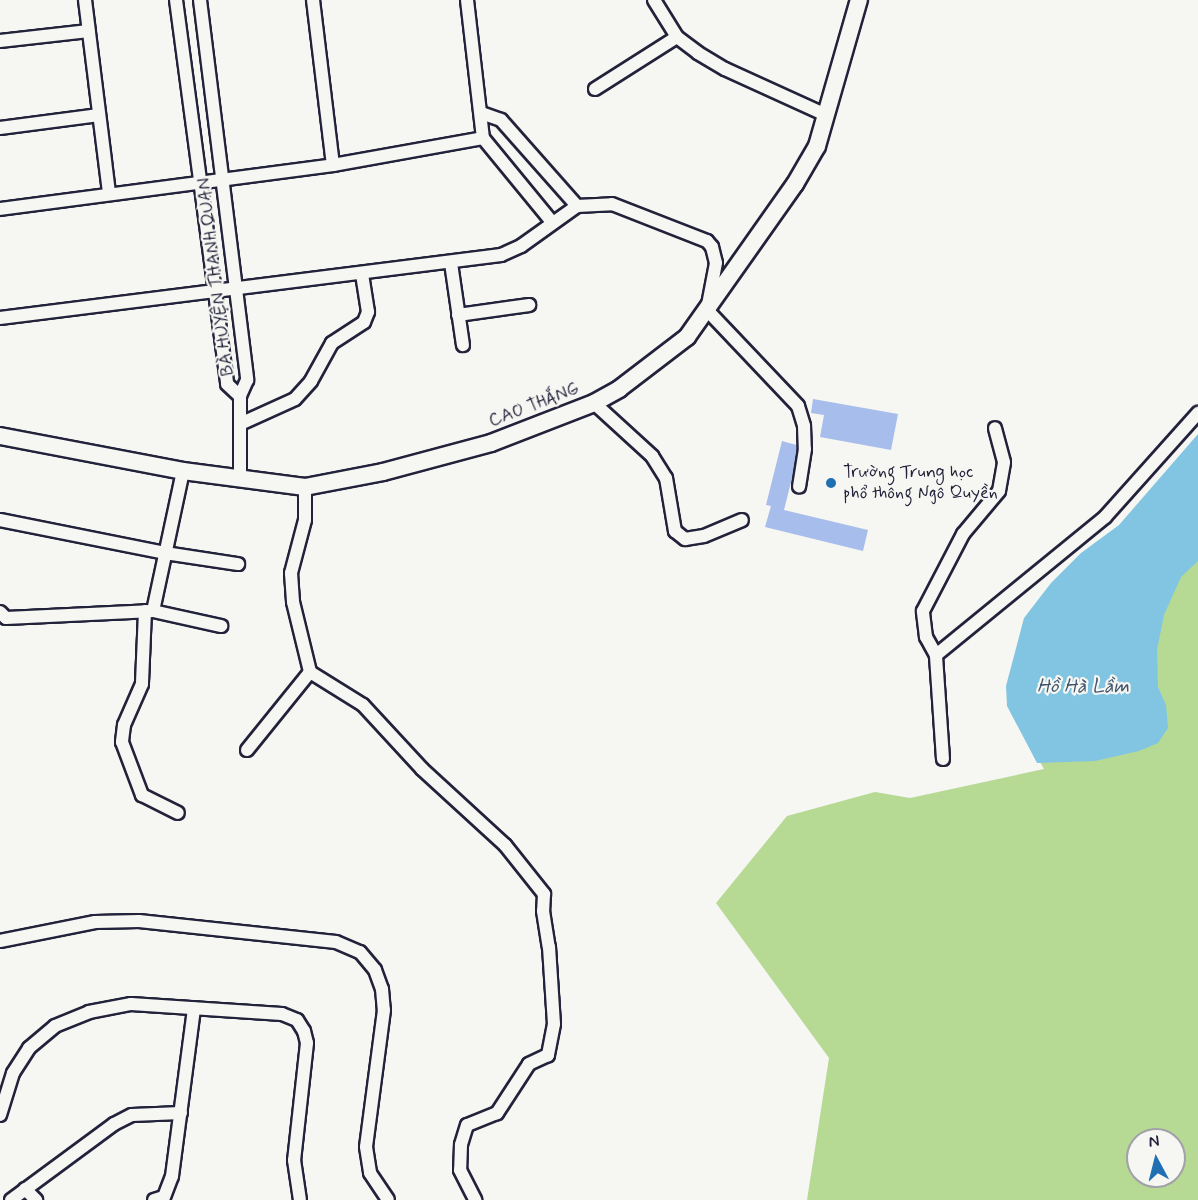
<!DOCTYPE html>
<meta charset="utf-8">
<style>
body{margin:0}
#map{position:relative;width:1198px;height:1200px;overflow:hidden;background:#f6f6f2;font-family:Mynerve,sans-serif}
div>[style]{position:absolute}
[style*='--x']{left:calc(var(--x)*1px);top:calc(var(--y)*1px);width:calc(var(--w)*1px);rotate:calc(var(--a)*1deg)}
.green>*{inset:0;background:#b6d993}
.water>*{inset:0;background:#81c5e2}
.building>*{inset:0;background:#a7bdeb}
.roads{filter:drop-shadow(2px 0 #22223b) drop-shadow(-2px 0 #22223b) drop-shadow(0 2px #22223b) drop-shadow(0 -2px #22223b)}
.minor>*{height:12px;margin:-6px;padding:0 6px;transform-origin:6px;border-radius:6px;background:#f6f6f2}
.secondary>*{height:16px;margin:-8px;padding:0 8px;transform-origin:8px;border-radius:8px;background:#f6f6f2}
.dots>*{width:16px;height:16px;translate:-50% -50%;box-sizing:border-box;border:3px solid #f6f6f2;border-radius:50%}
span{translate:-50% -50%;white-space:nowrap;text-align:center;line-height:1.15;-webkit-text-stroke:4.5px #f6f6f2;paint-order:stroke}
.street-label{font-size:18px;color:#22223b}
.poi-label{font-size:18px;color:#22223b}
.left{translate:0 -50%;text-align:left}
.water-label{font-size:20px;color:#3e536d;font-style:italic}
.north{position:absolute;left:1126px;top:1128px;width:60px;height:60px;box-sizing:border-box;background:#f6f6f2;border:2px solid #a1a1a9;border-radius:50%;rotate:353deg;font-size:16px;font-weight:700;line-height:24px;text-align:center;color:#22223b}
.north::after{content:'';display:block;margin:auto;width:21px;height:27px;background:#1f6fb2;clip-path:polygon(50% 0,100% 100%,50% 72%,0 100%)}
</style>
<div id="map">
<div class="green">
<div style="clip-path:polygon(evenodd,1198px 437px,1198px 1200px,807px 1200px,829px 1058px,716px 903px,787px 816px,875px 792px,910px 798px,1044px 769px,1013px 715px,1128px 516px,1198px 437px,1138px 1140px,1174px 1140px,1174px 1176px,1138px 1176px,1138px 1140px)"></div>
</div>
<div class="water">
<div style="clip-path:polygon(1198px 434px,1198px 561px,1181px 577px,1164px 615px,1157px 650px,1158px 687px,1166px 705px,1168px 728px,1158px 743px,1139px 751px,1095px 761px,1037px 763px,1007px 706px,1006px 686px,1024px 618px,1051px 583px,1081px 553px,1119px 525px)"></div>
</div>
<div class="building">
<div style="clip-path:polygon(813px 399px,898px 414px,891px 450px,820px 437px,824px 415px,811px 413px)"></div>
<div style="clip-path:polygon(782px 441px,800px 446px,784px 510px,868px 530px,863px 551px,765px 527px,771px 506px,766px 505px)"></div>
</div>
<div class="roads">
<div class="minor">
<div style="--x:85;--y:0;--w:195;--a:82.9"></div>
<div style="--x:176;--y:0;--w:387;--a:82.4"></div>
<div style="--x:227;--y:384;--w:18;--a:43"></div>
<div style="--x:200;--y:0;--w:383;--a:82.9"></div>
<div style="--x:247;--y:380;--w:17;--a:114"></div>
<div style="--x:240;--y:396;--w:82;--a:90"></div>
<div style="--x:313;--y:0;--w:166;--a:83.1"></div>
<div style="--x:467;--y:0;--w:139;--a:83.4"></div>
<div style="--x:654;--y:0;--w:44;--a:58.1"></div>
<div style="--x:677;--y:37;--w:26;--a:37"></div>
<div style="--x:698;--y:53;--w:31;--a:31"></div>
<div style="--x:725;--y:69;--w:111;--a:24.5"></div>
<div style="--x:0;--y:41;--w:89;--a:-6.5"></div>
<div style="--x:595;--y:89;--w:97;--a:-32.4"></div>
<div style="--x:481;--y:113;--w:21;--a:19"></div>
<div style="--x:501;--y:120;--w:115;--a:48.5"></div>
<div style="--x:0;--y:128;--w:100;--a:-7.5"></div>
<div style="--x:0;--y:209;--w:336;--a:-7.5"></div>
<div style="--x:333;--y:165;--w:152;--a:-10.2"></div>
<div style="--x:483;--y:138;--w:109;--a:50.6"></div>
<div style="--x:451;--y:263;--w:83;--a:81.7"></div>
<div style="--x:458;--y:315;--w:72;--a:-8"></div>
<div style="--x:0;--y:318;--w:505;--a:-7.17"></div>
<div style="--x:501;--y:255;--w:22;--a:-24"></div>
<div style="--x:521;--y:246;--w:69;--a:-35.5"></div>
<div style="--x:577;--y:206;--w:35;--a:-3"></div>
<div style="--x:612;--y:204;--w:102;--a:21.3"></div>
<div style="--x:707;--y:241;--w:8;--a:50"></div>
<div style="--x:712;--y:247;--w:16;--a:76"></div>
<div style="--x:716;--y:263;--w:48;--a:100.8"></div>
<div style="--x:707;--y:310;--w:132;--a:46.5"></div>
<div style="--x:798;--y:406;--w:21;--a:73"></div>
<div style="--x:804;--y:426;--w:23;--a:88"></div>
<div style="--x:805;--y:449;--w:38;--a:99"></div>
<div style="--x:594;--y:403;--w:79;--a:42.4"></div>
<div style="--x:652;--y:456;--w:26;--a:58"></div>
<div style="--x:666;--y:478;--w:54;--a:80.4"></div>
<div style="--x:675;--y:531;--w:13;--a:39"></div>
<div style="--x:685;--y:539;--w:19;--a:-9"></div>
<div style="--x:704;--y:536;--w:41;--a:-22.8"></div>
<div style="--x:240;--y:424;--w:60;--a:-24.4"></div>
<div style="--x:295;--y:399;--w:24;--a:-48"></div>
<div style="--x:311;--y:381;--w:43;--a:-61.1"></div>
<div style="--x:332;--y:343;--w:38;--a:-33"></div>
<div style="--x:364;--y:322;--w:11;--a:-68"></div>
<div style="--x:368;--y:312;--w:38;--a:-99"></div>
<div style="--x:305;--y:487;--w:33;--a:90"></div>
<div style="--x:305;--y:520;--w:55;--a:104.8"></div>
<div style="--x:291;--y:573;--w:29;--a:86"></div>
<div style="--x:293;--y:602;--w:72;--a:76.3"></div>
<div style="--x:310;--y:672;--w:62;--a:31.9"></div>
<div style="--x:363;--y:705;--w:87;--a:47.3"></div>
<div style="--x:422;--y:769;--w:113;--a:42.5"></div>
<div style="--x:505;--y:845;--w:63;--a:51.5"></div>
<div style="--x:544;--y:894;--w:17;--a:93"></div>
<div style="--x:543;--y:911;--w:36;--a:81"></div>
<div style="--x:549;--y:947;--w:77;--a:86.3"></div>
<div style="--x:554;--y:1024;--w:32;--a:101"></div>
<div style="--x:548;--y:1055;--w:21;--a:155"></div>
<div style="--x:529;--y:1064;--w:59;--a:123.1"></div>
<div style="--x:497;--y:1113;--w:32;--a:158"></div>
<div style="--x:467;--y:1125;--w:21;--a:107"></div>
<div style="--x:461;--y:1145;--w:25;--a:92"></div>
<div style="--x:460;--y:1170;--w:34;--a:63"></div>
<div style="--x:0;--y:520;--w:168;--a:11.3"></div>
<div style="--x:165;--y:553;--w:74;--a:8.6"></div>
<div style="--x:145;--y:611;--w:73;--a:92.4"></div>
<div style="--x:142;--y:684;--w:45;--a:113.7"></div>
<div style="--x:124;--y:725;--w:17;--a:97"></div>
<div style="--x:122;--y:742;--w:57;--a:69.3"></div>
<div style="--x:142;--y:795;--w:40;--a:26.6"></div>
<div style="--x:153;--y:611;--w:143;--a:-77.9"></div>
<div style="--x:0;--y:612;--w:8;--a:45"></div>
<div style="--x:6;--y:618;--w:147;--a:-2.7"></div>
<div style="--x:153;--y:611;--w:70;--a:12.4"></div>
<div style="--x:936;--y:655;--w:218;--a:-39.2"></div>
<div style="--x:1105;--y:517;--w:140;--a:-48.2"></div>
<div style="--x:247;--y:750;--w:100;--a:-51.1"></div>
<div style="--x:943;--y:759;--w:104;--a:-93.9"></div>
<div style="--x:936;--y:655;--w:21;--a:-119"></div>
<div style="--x:926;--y:637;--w:26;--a:-97"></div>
<div style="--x:923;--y:611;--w:87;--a:-62.5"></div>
<div style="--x:963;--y:534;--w:56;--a:-50.1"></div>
<div style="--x:999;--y:491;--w:29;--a:-80"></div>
<div style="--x:1004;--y:462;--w:35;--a:-105"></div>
<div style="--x:0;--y:941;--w:97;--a:-11.3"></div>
<div style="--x:95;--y:922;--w:44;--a:-1.3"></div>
<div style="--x:139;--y:921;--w:198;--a:6.1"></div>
<div style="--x:336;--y:942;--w:26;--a:23"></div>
<div style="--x:360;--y:952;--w:23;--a:50"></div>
<div style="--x:375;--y:970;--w:20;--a:70"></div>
<div style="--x:382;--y:989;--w:21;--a:85"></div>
<div style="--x:384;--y:1010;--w:138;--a:97.5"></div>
<div style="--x:366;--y:1147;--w:26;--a:81"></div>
<div style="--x:370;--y:1173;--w:32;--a:56"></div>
<div style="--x:0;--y:1115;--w:44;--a:-72.8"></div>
<div style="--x:13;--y:1073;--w:30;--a:-57"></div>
<div style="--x:29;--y:1048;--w:34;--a:-40"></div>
<div style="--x:55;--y:1026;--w:37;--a:-22"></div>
<div style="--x:89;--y:1012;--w:43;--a:-10.8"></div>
<div style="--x:131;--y:1004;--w:151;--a:3.8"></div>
<div style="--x:282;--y:1014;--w:16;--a:22"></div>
<div style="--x:297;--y:1020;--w:13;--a:58"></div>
<div style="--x:304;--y:1031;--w:12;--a:76"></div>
<div style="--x:307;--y:1043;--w:118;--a:96.3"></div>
<div style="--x:294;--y:1160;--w:40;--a:81.5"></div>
<div style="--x:25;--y:1189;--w:16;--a:45"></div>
<div style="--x:11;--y:1200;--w:128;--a:-36.4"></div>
<div style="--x:114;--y:1124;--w:20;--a:-27"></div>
<div style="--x:132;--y:1115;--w:49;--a:-2.3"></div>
<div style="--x:154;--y:1200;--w:10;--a:-17"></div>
<div style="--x:164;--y:1197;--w:22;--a:-69"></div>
<div style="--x:172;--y:1176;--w:169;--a:-82.5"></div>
</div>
<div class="secondary">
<div style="--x:0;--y:436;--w:186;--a:10.8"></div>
<div style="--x:183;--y:471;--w:123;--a:7.5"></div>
<div style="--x:305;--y:487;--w:79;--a:-10.9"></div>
<div style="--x:383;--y:472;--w:112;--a:-15"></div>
<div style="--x:491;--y:443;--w:110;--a:-21.2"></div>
<div style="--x:594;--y:403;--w:29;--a:-29"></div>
<div style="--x:619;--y:389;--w:86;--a:-37.4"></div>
<div style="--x:687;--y:337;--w:187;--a:-54.8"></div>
<div style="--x:795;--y:184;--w:44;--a:-59.9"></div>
<div style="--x:817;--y:146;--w:152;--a:-74"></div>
</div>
</div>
<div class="dots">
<div style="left:831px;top:483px;background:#1f6fb2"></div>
</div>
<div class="street-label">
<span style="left:216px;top:277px;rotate:-97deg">BÀ HUYỆN THANH QUAN</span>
<span style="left:534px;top:405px;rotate:-21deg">CAO THẮNG</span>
</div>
<div class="poi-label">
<span class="left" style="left:843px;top:483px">Trường Trung học<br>phổ thông Ngô Quyền</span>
</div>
<div class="water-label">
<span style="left:1083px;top:686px">Hồ Hà Lầm</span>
</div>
<div class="north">N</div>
</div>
